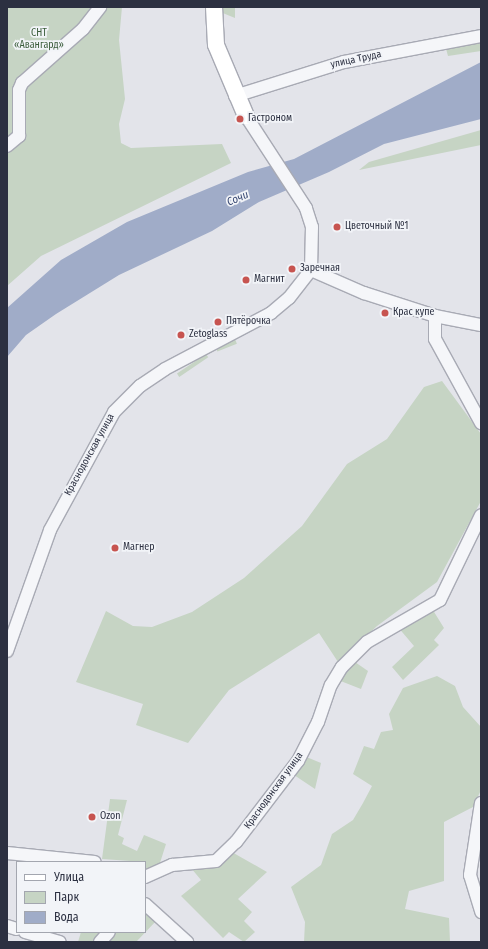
<!DOCTYPE html>
<meta charset="utf-8">
<style>
body{margin:0}
#map{position:relative;width:488px;height:949px;overflow:hidden;background:#e3e4ea;font-family:"Fira Sans Condensed",sans-serif}
div>[style]{position:absolute}
[style*='--x']{left:calc(var(--x)*1px);top:calc(var(--y)*1px);width:calc(var(--w)*1px);rotate:calc(var(--a)*1deg)}
.green>*{inset:0;background:#c6d4c4;transform-origin:0 0}
.water>*{inset:0;background:#a0acc8}
.roads{filter:drop-shadow(1px 0 #a8aab4) drop-shadow(-1px 0 #a8aab4) drop-shadow(0 1px #a8aab4) drop-shadow(0 -1px #a8aab4)}
.minor>*{height:12px;margin:-6px;padding:0 6px;transform-origin:6px;border-radius:6px;background:#f5f6f9}
.major>*{height:16px;margin:-8px;padding:0 8px;transform-origin:8px;border-radius:8px;background:#fff}
.dots>*{width:11px;height:11px;translate:-50% -50%;box-sizing:border-box;border:2px solid #f2f4f8;border-radius:50%}
span{translate:-50% -50%;white-space:nowrap;text-align:center;line-height:1.15;-webkit-text-stroke:3.5px #f2f4f8;paint-order:stroke}
.park-label{font-size:10px;color:#3a5c3a}
.street-label{font-size:10px;color:#2c3041}
.poi-label{font-size:10px;color:#2c3041}
.left{translate:0 -50%;text-align:left}
.water-label{font-size:11px;color:#384873;font-style:italic}
.frame{position:absolute;inset:0;border:8px solid #2c3041;pointer-events:none}
.legend{position:absolute;left:16px;top:861px;width:130px;height:72px;box-sizing:border-box;background:#f2f4f8;border:1px solid #a3a6af;margin:0;padding:5px 7px;list-style:none;font-size:12px;color:#2c3041}
.legend li{display:flex;align-items:center;gap:8px;height:20px}
.legend b{width:20px;border:1px solid #a3a6af}
</style>
<div id="map">
<div class="green">
<div style="clip-path:polygon(7px 7px,122px 7px,119px 40px,125px 99px,119px 124px,121px 143px,131px 148px,222px 144px,231px 163px,41px 256px,7px 286px)"></div>
<div style="clip-path:polygon(208px 7px,235px 7px,235px 18px)"></div>
<div style="clip-path:polygon(481px 38px,481px 51px,448px 56px,445px 45px)"></div>
<div style="clip-path:polygon(481px 130px,481px 145px,359px 170px,369px 162px)"></div>
<div style="left:235px;top:339px;width:5px;height:21px;rotate:68deg"></div>
<div style="left:206px;top:354px;width:4px;height:35px;rotate:56deg"></div>
<div style="clip-path:polygon(442px 381px,481px 434px,481px 501px,437px 582px,377px 626px,338px 662px,319px 633px,229px 690px,188px 743px,136px 725px,143px 704px,76px 682px,106px 611px,133px 626px,152px 627px,192px 612px,244px 578px,302px 526px,347px 464px,387px 439px,424px 387px)"></div>
<div style="clip-path:polygon(431px 607px,444px 628px,434px 640px,439px 645px,403px 680px,392px 667px,414px 646px,397px 626px)"></div>
<div style="clip-path:polygon(352px 660px,368px 671px,361px 689px,338px 680px)"></div>
<div style="clip-path:polygon(437px 676px,455px 686px,463px 707px,481px 727px,481px 790px,473px 807px,444px 822px,444px 881px,409px 891px,405px 909px,449px 918px,450px 942px,304px 942px,305px 922px,291px 887px,321px 865px,332px 834px,353px 820px,363px 803px,372px 786px,353px 774px,364px 746px,374px 749px,381px 732px,393px 730px,389px 714px,403px 688px)"></div>
<div style="clip-path:polygon(304px 756px,321px 763px,315px 789px,291px 773px)"></div>
<div style="clip-path:polygon(110px 799px,127px 800px,118px 835px,124px 838px,122px 844px,137px 851px,144px 835px,166px 844px,159px 866px,145px 874px,145px 862px,102px 859px)"></div>
<div style="clip-path:polygon(230px 851px,267px 872px,238px 899px,252px 912px,244px 921px,255px 932px,244px 942px,229px 932px,223px 938px,181px 896px,201px 880px,191px 868px)"></div>
<div style="clip-path:polygon(145px 910px,156px 921px,137px 941px,105px 942px,113px 932px,145px 932px)"></div>
<div style="clip-path:polygon(81px 932px,106px 932px,98px 942px,78px 942px)"></div>
</div>
<div class="water">
<div style="clip-path:polygon(481px 62px,481px 119px,384px 144px,329px 172px,259px 202px,212px 231px,119px 275px,56px 314px,26px 335px,7px 357px,7px 308px,61px 260px,127px 222px,248px 172px,294px 159px)"></div>
</div>
<div class="roads">
<div class="minor">
<div style="--x:235;--y:96;--w:114;--a:-17.3"></div>
<div style="--x:344;--y:62;--w:139;--a:-10.7"></div>
<div style="--x:7;--y:146;--w:16;--a:-40"></div>
<div style="--x:19;--y:136;--w:46;--a:-90"></div>
<div style="--x:19;--y:90;--w:8;--a:-67"></div>
<div style="--x:22;--y:83;--w:81;--a:-41.5"></div>
<div style="--x:83;--y:29;--w:28;--a:-52"></div>
<div style="--x:311;--y:270;--w:58;--a:23.5"></div>
<div style="--x:364;--y:293;--w:75;--a:17.9"></div>
<div style="--x:435;--y:316;--w:47;--a:11.1"></div>
<div style="--x:435;--y:316;--w:23;--a:90"></div>
<div style="--x:435;--y:339;--w:96;--a:61.3"></div>
<div style="--x:7;--y:651;--w:128;--a:-70.4"></div>
<div style="--x:50;--y:530;--w:134;--a:-61.5"></div>
<div style="--x:114;--y:412;--w:37;--a:-45"></div>
<div style="--x:140;--y:386;--w:30;--a:-34"></div>
<div style="--x:165;--y:369;--w:120;--a:-27.8"></div>
<div style="--x:271;--y:313;--w:23;--a:-40"></div>
<div style="--x:289;--y:298;--w:36;--a:-52"></div>
<div style="--x:311;--y:270;--w:43;--a:-88.7"></div>
<div style="--x:312;--y:227;--w:20;--a:-108"></div>
<div style="--x:306;--y:208;--w:110;--a:-123.1"></div>
<div style="--x:481;--y:803;--w:73;--a:98.7"></div>
<div style="--x:470;--y:875;--w:39;--a:73"></div>
<div style="--x:7;--y:853;--w:88;--a:5.8"></div>
<div style="--x:145;--y:877;--w:30;--a:-24"></div>
<div style="--x:172;--y:865;--w:44;--a:-5.2"></div>
<div style="--x:216;--y:861;--w:28;--a:-44"></div>
<div style="--x:236;--y:842;--w:102;--a:-52.6"></div>
<div style="--x:298;--y:761;--w:44;--a:-62.9"></div>
<div style="--x:318;--y:722;--w:39;--a:-71"></div>
<div style="--x:331;--y:685;--w:21;--a:-59"></div>
<div style="--x:342;--y:667;--w:35;--a:-45"></div>
<div style="--x:367;--y:642;--w:84;--a:-29.9"></div>
<div style="--x:440;--y:600;--w:94;--a:-64.2"></div>
<div style="--x:145;--y:904;--w:57;--a:42.1"></div>
<div style="--x:7;--y:926;--w:10;--a:17"></div>
<div style="--x:25;--y:932;--w:36;--a:16"></div>
<div style="--x:100;--y:942;--w:13;--a:-48"></div>
</div>
<div class="major">
<div style="--x:214;--y:7;--w:38;--a:87"></div>
<div style="--x:216;--y:45;--w:77;--a:67.1"></div>
</div>
</div>
<div class="dots">
<div style="left:240px;top:119px;background:#c75450"></div>
<div style="left:337px;top:227px;background:#c75450"></div>
<div style="left:292px;top:269px;background:#c75450"></div>
<div style="left:246px;top:280px;background:#c75450"></div>
<div style="left:385px;top:313px;background:#c75450"></div>
<div style="left:218px;top:322px;background:#c75450"></div>
<div style="left:181px;top:335px;background:#c75450"></div>
<div style="left:115px;top:548px;background:#c75450"></div>
<div style="left:92px;top:817px;background:#c75450"></div>
</div>
<div class="park-label">
<span style="left:39px;top:39px">СНТ<br>«Авангард»</span>
</div>
<div class="street-label">
<span style="left:356px;top:60px;rotate:-12deg">улица Труда</span>
<span style="left:90px;top:455px;rotate:-61deg">Краснодонская улица</span>
<span style="left:274px;top:791px;rotate:-54deg">Краснодонская улица</span>
</div>
<div class="poi-label">
<span class="left" style="left:248px;top:119px">Гастроном</span>
<span class="left" style="left:345px;top:227px">Цветочный №1</span>
<span class="left" style="left:300px;top:269px">Заречная</span>
<span class="left" style="left:254px;top:280px">Магнит</span>
<span class="left" style="left:393px;top:313px">Крас купе</span>
<span class="left" style="left:226px;top:322px">Пятёрочка</span>
<span class="left" style="left:189px;top:335px">Zetoglass</span>
<span class="left" style="left:123px;top:548px">Магнер</span>
<span class="left" style="left:100px;top:817px">Ozon</span>
</div>
<div class="water-label">
<span style="left:238px;top:199px;rotate:-23deg">Сочи</span>
</div>
<div class="frame"></div>
<ul class="legend">
<li><b style="height:5px;background:#fff"></b>Улица</li>
<li><b style="height:11px;background:#c6d4c4"></b>Парк</li>
<li><b style="height:11px;background:#a0acc8"></b>Вода</li>
</ul>
</div>
